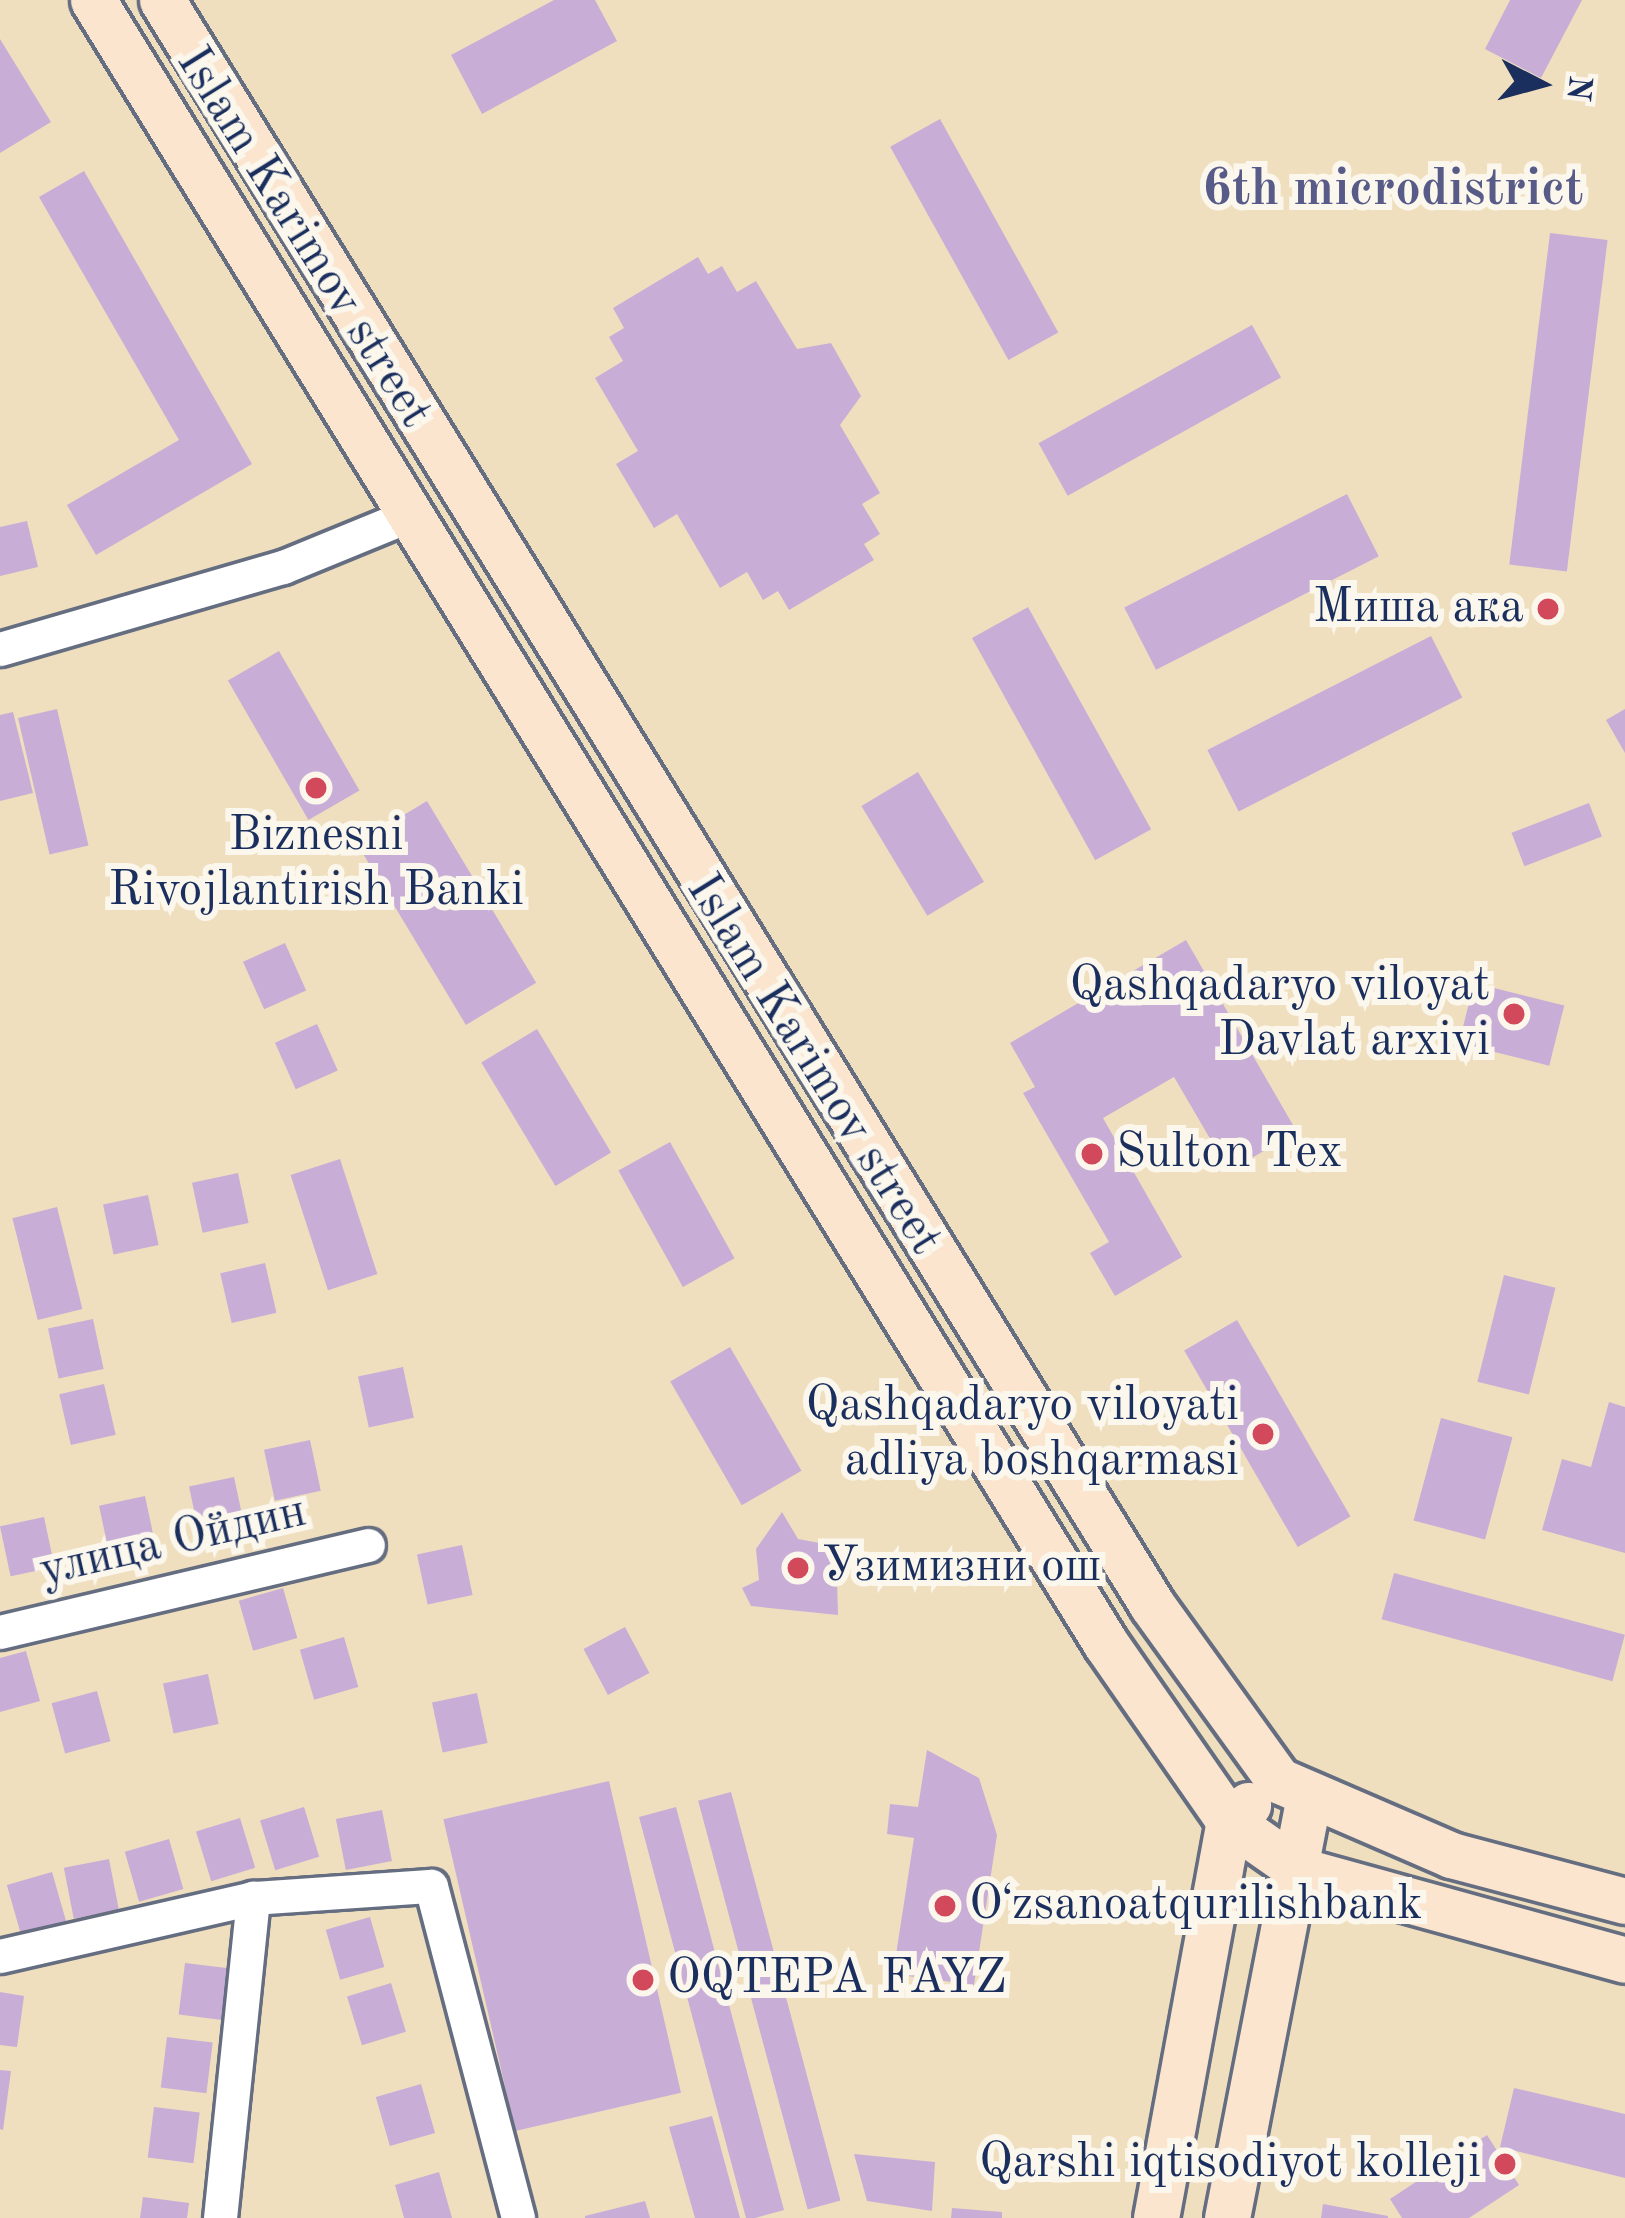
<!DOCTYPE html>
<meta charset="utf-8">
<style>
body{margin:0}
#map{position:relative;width:1625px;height:2218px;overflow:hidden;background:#efdfbf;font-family:"Old Standard TT",serif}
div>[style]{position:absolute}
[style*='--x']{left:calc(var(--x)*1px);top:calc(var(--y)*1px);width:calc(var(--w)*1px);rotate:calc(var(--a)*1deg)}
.building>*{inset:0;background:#c8aed6;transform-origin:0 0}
.roads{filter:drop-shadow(3px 0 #656d80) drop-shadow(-3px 0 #656d80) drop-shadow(0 3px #656d80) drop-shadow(0 -3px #656d80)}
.street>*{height:33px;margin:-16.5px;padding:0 16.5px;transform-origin:16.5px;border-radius:16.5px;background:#fff}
.secondary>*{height:45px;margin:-22.5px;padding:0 22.5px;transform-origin:22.5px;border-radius:22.5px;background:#fbe5cf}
.dots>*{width:33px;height:33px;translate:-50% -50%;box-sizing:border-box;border:6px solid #fbf7ec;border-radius:50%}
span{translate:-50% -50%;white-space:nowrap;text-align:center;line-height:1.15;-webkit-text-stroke:12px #fbf7ec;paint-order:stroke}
.street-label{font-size:48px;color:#1b2f5e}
.poi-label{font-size:48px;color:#1b2f5e}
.right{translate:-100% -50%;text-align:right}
.left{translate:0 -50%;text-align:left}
.neighbourhood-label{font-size:51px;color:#585b88;font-weight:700}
.north{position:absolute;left:1481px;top:24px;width:120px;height:120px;-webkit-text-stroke:9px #fbf7ec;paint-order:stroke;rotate:96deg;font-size:33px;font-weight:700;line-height:48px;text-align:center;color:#1b2f5e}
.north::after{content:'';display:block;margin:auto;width:42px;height:54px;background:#1b2f5e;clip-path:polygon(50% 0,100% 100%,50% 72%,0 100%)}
</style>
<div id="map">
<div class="building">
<div style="clip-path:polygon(554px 0,595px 0,617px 41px,482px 114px,451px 55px)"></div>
<div style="clip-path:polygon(1510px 0,1582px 0,1541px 78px,1485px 49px)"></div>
<div style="clip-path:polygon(0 39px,51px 122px,0 153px)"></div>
<div style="left:940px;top:119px;width:244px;height:57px;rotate:61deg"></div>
<div style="clip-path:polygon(84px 171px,252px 464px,96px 555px,67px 505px,179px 440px,39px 197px)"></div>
<div style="left:1550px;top:233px;width:58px;height:334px;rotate:7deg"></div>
<div style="clip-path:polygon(698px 257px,708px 274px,722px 266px,737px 292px,756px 281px,797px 349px,831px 343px,861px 396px,840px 425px,880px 493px,862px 504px,880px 534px,864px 544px,874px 560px,789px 610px,778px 591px,763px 600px,747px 572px,720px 588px,677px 514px,654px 528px,616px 464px,638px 451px,595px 378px,623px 361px,609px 337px,624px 328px,613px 308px)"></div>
<div style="left:1252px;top:325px;width:60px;height:244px;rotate:61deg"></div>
<div style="left:1347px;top:494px;width:70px;height:250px;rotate:63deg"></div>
<div style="clip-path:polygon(27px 521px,38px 567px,0 576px,0 527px)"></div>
<div style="left:1028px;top:607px;width:254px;height:64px;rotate:61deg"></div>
<div style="left:1431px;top:636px;width:69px;height:251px;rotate:63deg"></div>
<div style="left:279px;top:651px;width:161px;height:59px;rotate:60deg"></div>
<div style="left:57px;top:709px;width:140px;height:40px;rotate:77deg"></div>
<div style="clip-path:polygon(1625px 709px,1625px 753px,1606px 720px)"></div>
<div style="clip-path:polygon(13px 712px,33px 793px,0 801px,0 715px)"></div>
<div style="left:918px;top:772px;width:128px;height:66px;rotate:59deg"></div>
<div style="left:427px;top:801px;width:212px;height:82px;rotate:59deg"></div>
<div style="left:1589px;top:803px;width:36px;height:83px;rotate:69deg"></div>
<div style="clip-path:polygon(1186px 940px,1297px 1132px,1229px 1171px,1174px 1077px,1103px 1118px,1182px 1257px,1115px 1296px,1090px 1253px,1109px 1242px,1023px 1093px,1035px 1087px,1010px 1043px)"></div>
<div style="left:285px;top:943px;width:52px;height:46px;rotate:66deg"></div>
<div style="left:1474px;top:983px;width:93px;height:62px;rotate:14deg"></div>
<div style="left:317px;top:1024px;width:51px;height:46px;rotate:66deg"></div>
<div style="left:537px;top:1029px;width:144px;height:65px;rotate:59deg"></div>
<div style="left:670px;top:1142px;width:133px;height:59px;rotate:61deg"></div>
<div style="left:340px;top:1159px;width:121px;height:52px;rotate:72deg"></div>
<div style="left:238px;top:1173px;width:51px;height:47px;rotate:78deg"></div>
<div style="left:148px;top:1195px;width:51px;height:46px;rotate:78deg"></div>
<div style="left:57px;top:1207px;width:105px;height:46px;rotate:76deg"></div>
<div style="left:265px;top:1263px;width:51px;height:46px;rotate:77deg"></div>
<div style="left:1504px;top:1275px;width:53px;height:110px;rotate:14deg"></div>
<div style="left:93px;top:1319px;width:51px;height:46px;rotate:78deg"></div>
<div style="left:1237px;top:1320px;width:227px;height:61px;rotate:60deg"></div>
<div style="left:730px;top:1347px;width:143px;height:69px;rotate:60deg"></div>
<div style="left:403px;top:1367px;width:52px;height:46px;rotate:78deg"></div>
<div style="left:104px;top:1384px;width:52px;height:46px;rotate:77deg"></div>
<div style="clip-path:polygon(1609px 1402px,1625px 1407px,1625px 1553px,1542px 1530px,1562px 1459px,1591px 1467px)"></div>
<div style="left:1441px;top:1418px;width:74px;height:106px;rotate:15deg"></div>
<div style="left:310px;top:1440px;width:52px;height:47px;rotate:78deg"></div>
<div style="left:234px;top:1477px;width:52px;height:46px;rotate:78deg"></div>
<div style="left:145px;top:1496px;width:51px;height:47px;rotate:78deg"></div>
<div style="clip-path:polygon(782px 1512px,798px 1539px,836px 1546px,838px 1615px,751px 1606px,742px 1588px,759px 1580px,756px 1549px)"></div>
<div style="left:44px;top:1517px;width:51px;height:45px;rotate:78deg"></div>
<div style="left:462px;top:1545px;width:51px;height:46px;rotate:78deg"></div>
<div style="left:1394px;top:1573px;width:239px;height:48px;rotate:15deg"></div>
<div style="left:283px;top:1588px;width:52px;height:46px;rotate:74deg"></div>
<div style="left:625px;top:1627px;width:52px;height:47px;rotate:62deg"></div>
<div style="left:344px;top:1637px;width:52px;height:46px;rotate:74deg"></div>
<div style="clip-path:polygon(26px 1651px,40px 1701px,0 1712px,0 1658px)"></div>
<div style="left:208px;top:1674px;width:51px;height:46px;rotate:78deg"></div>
<div style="left:97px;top:1691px;width:52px;height:47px;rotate:75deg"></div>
<div style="left:477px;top:1693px;width:51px;height:46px;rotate:78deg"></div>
<div style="clip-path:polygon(927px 1750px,979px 1778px,997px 1835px,974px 1985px,893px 1974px,914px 1838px,887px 1834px,890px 1804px,918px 1807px)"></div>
<div style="left:609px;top:1781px;width:320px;height:170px;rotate:77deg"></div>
<div style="left:731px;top:1792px;width:423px;height:34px;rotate:75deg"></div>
<div style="left:304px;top:1807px;width:52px;height:46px;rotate:73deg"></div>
<div style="clip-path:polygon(676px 1807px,784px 2210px,755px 2218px,746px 2218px,639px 1817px)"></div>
<div style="left:382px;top:1810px;width:52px;height:47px;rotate:79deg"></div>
<div style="left:240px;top:1818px;width:52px;height:46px;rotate:73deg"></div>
<div style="left:169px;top:1839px;width:52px;height:46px;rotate:74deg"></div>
<div style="left:109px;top:1859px;width:52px;height:46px;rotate:79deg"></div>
<div style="left:52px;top:1872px;width:52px;height:47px;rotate:74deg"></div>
<div style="left:370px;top:1917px;width:52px;height:46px;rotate:74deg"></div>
<div style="left:185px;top:1963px;width:46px;height:52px;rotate:7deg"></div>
<div style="left:391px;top:1983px;width:51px;height:46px;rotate:73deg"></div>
<div style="clip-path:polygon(0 1992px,24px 1996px,17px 2047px,0 2045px)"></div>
<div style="left:167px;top:2037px;width:46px;height:51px;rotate:7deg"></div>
<div style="clip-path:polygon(0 2070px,11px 2071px,3px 2130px,0 2129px)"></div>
<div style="left:421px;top:2084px;width:51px;height:47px;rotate:74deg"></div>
<div style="clip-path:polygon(1514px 2088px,1625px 2114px,1625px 2178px,1500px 2147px)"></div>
<div style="left:154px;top:2107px;width:46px;height:51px;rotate:7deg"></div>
<div style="clip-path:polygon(712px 2116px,740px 2218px,695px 2218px,669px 2127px)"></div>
<div style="clip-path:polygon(1487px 2135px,1519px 2185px,1469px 2218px,1402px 2218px,1390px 2199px)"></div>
<div style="clip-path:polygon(854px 2154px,935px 2162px,932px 2211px,867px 2201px)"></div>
<div style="clip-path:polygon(439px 2172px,452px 2218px,404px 2218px,395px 2185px)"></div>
<div style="clip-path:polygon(143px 2197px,189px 2203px,187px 2218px,140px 2218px)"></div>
<div style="clip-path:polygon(645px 2201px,650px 2218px,585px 2218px,585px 2216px)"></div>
<div style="clip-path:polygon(1323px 2204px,1388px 2216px,1388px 2218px,1321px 2218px)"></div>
<div style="clip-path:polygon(952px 2208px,1002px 2212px,1002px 2218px,951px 2218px)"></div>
</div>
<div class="roads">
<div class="street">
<div style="--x:0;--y:649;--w:295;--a:-16.2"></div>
<div style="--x:283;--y:567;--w:137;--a:-22.3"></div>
<div style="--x:0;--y:1632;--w:378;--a:-13.3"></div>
<div style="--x:0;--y:1956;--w:260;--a:-12.9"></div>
<div style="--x:253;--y:1898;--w:178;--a:-3.9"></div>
<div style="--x:431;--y:1886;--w:343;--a:75.3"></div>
<div style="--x:220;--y:2218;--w:322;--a:-84.1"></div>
</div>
<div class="secondary">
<div style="--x:93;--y:0;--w:1931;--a:58.36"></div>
<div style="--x:1106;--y:1644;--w:216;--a:55.2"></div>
<div style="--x:1229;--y:1821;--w:85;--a:35"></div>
<div style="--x:1299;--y:1870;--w:338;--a:15.4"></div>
<div style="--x:162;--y:0;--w:1886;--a:58.33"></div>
<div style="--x:1152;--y:1605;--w:216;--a:54.2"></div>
<div style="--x:1278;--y:1780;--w:189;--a:23.4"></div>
<div style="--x:1451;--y:1855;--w:180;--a:14.8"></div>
<div style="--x:1156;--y:2218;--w:404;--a:-79.6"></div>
<div style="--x:1229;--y:1821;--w:25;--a:-40"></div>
<div style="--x:1227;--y:2218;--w:429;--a:-79"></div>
</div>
</div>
<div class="dots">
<div style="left:1548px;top:609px;background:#d1495b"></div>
<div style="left:316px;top:788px;background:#d1495b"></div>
<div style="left:1514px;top:1014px;background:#d1495b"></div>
<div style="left:1092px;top:1154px;background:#d1495b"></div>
<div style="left:1263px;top:1434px;background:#d1495b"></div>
<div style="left:798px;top:1568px;background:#d1495b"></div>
<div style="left:945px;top:1906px;background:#d1495b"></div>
<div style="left:643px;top:1980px;background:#d1495b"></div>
<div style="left:1505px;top:2164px;background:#d1495b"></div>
</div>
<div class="street-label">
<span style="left:303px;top:238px;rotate:58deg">Islam Karimov street</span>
<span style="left:813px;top:1065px;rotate:58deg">Islam Karimov street</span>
<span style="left:173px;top:1542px;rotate:-13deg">улица Ойдин</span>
</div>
<div class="poi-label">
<span class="right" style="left:1524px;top:609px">Миша ака</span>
<span style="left:316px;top:864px">Biznesni<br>Rivojlantirish Banki</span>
<span class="right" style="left:1490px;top:1014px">Qashqadaryo viloyat<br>Davlat arxivi</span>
<span class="left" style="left:1116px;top:1154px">Sulton Tex</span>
<span class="right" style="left:1239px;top:1434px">Qashqadaryo viloyati<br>adliya boshqarmasi</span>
<span class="left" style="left:822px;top:1568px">Узимизни ош</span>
<span class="left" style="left:969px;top:1906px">Oʻzsanoatqurilishbank</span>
<span class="left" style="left:667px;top:1980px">OQTEPA FAYZ</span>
<span class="right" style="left:1481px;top:2164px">Qarshi iqtisodiyot kolleji</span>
</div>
<div class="neighbourhood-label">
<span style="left:1393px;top:191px">6th microdistrict</span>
</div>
<div class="north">N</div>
</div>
